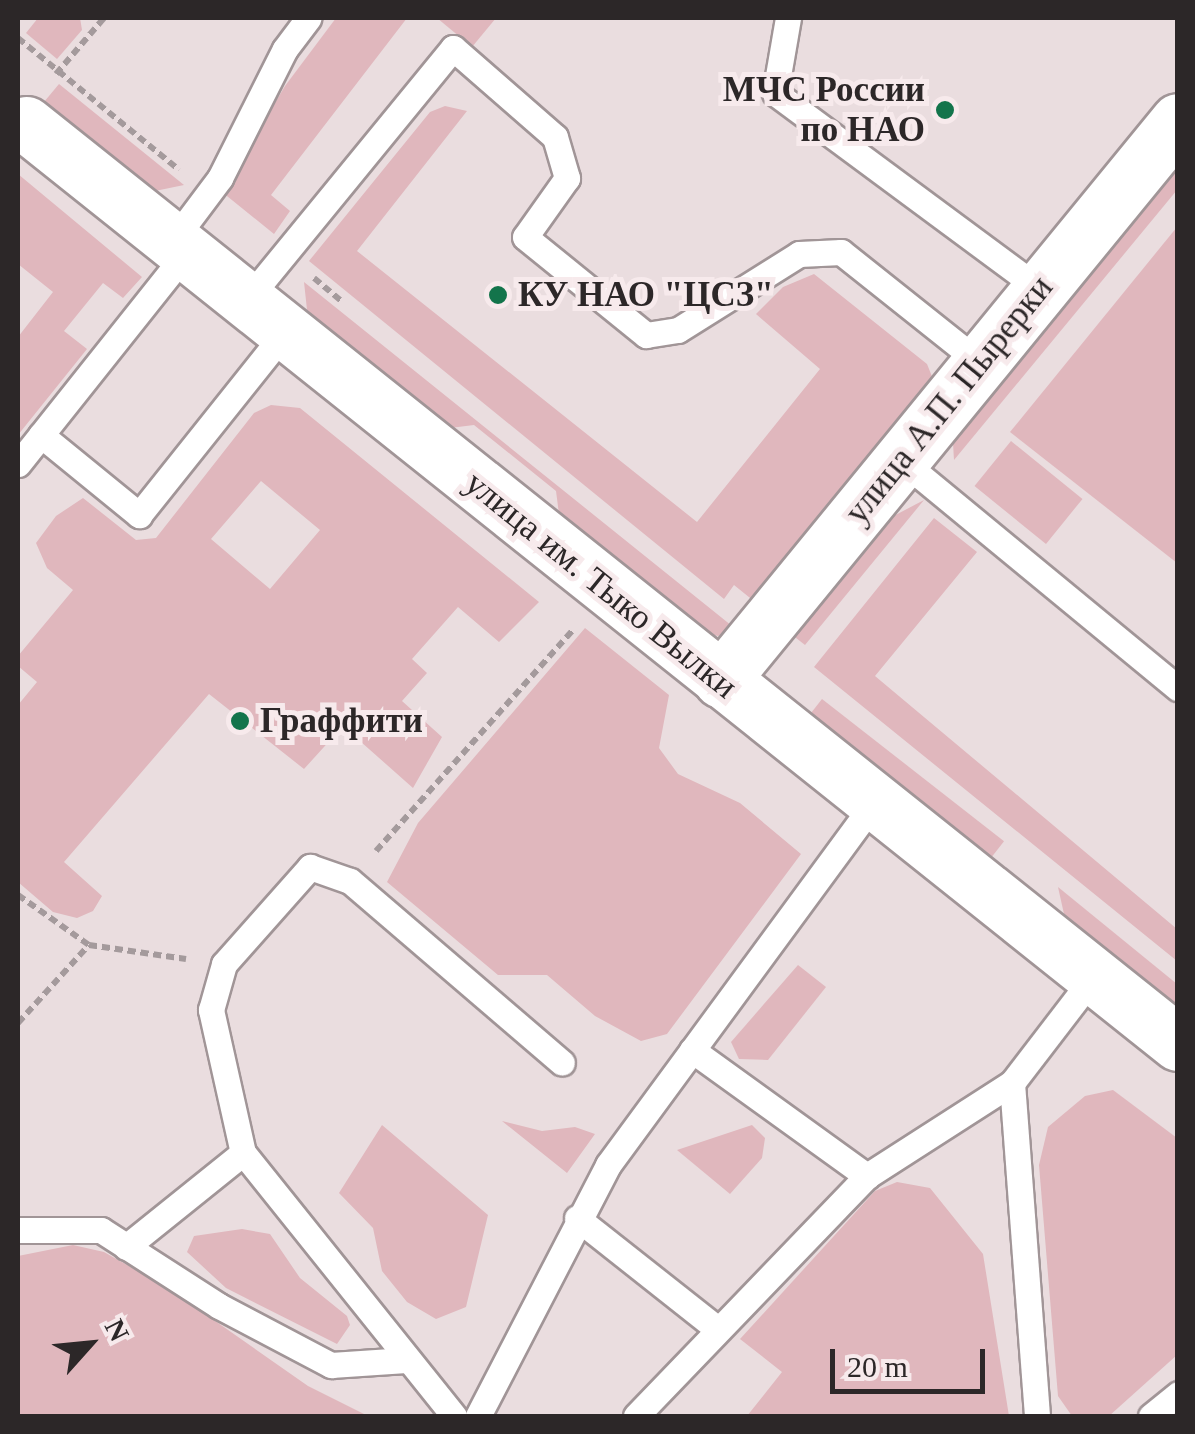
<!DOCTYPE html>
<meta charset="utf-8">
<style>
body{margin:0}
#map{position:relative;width:1195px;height:1434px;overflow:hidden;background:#eadddf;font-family:"Times New Roman",serif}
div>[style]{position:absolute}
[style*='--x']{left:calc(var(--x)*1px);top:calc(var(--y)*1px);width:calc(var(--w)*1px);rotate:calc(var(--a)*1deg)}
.green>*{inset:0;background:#e0b7bd;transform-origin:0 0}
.path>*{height:6px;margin-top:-3px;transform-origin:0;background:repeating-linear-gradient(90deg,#a49a9c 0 8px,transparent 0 13px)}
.roads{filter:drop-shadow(2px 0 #a19597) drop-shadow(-2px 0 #a19597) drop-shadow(0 2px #a19597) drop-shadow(0 -2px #a19597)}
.lane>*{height:25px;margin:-12.5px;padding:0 12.5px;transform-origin:12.5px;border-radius:12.5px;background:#fff}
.secondary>*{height:55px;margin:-27.5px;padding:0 27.5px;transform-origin:27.5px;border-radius:27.5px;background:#fff}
.dots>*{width:28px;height:28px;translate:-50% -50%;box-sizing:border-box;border:5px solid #f7eaec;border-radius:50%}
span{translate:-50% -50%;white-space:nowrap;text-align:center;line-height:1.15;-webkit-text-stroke:10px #f7eaec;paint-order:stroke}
.poi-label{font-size:35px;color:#2c2728;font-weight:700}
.right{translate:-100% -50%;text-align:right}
.left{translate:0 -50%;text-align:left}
.street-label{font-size:35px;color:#2c2728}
.frame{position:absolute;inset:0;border:20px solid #2c2728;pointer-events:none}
.north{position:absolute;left:40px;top:1294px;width:100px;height:100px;-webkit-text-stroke:8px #f7eaec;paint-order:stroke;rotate:63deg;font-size:28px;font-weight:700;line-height:40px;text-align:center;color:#2c2728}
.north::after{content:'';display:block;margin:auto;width:35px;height:45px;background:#2c2728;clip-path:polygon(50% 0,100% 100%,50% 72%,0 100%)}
.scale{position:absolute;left:830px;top:1349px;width:155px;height:45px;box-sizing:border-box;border:5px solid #2c2728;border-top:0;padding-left:12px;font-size:30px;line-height:35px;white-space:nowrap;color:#2c2728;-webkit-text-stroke:8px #f7eaec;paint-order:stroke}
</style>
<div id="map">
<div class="green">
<div style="clip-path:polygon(38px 18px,80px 18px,82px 30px,57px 59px,26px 33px)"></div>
<div style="clip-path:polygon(336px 18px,407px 18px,271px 195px,290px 211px,274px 234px,222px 192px,285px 86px)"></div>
<div style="clip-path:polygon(437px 18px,496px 18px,472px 47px)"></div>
<div style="clip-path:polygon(59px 84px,184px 185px,155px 191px,44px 102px)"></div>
<div style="clip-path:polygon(445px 106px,467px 111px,357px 251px,697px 522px,820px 369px,756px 314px,783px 287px,814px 274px,927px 364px,935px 384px,760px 606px,734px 585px,724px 599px,309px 261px,430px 112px)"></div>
<div style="clip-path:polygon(1177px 165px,1177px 190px,954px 460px,953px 443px,967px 418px)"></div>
<div style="clip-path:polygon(18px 174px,142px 277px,123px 298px,103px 283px,64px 331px,87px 349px,18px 435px,18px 337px,53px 292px,18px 264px)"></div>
<div style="clip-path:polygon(1177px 227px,1177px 563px,1010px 432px)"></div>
<div style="clip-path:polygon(304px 282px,737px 630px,718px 636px,702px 632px,559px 514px,556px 491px,474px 425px,442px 429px,308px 319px)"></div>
<div style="clip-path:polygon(evenodd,271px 405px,300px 408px,539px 602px,499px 642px,458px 607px,412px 659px,427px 673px,402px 701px,442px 737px,413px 788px,343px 726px,304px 769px,209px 694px,64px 862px,102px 896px,93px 911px,77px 918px,53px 912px,18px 882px,18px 705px,37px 682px,18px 666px,18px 656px,73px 590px,47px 568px,36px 543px,56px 516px,83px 498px,136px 540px,156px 538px,254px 413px,271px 405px,261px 481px,320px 530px,270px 589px,211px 539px,261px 481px)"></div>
<div style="left:1011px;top:441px;width:92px;height:58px;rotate:39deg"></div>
<div style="clip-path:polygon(924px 500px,805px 645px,791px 634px,886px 520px)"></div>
<div style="clip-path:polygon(934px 518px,977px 552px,875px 676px,1177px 929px,1177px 961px,814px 667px)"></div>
<div style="clip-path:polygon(585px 628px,669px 695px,659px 748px,678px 774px,740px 803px,801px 854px,667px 1034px,641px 1041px,595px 1016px,547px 975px,498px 975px,387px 882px,418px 823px)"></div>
<div style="left:822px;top:699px;width:231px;height:21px;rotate:38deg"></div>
<div style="clip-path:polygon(1058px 887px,1177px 984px,1177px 1006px,1064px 914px)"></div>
<div style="clip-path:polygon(798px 965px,826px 987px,768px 1060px,739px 1059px,731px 1042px)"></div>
<div style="clip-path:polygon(1113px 1090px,1177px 1138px,1177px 1355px,1109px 1416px,1072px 1416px,1058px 1396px,1039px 1165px,1048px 1127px,1085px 1096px)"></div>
<div style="clip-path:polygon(502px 1121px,542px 1131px,575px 1127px,595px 1134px,567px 1173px)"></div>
<div style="clip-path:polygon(382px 1125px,488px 1215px,466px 1307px,436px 1319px,407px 1302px,382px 1271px,373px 1228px,339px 1193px)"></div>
<div style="clip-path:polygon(752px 1125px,765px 1138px,762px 1158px,730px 1194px,677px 1150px)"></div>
<div style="clip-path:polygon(897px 1182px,930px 1188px,983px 1254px,1009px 1416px,747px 1416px,782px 1372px,740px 1339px,875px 1191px)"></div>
<div style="clip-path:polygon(242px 1229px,270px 1234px,300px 1278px,347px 1316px,350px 1325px,337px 1344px,226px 1288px,187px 1252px,194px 1236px)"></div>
<div style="clip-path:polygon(73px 1245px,104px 1252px,168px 1288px,308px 1386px,368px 1416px,18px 1416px,18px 1256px)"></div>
</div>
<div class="path">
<div style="--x:18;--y:38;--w:208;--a:39.3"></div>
<div style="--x:56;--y:74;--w:74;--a:-49.4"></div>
<div style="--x:314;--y:278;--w:38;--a:40"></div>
<div style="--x:376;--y:851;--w:297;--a:-48.3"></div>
<div style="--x:18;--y:895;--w:87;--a:35.2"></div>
<div style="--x:18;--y:1023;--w:105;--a:-47.7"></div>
<div style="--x:89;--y:945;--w:98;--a:8.2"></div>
</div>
<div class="roads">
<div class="lane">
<div style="--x:788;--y:18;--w:76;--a:99.8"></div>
<div style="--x:775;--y:93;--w:328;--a:36.5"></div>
<div style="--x:172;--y:242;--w:80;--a:-53.1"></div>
<div style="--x:220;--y:178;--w:144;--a:-63.3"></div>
<div style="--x:285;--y:49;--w:39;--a:-53"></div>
<div style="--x:246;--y:301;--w:327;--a:-50.7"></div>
<div style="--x:453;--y:48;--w:135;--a:41.1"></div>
<div style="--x:555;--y:137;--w:43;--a:73.7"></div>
<div style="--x:567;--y:178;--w:72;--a:125.4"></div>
<div style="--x:525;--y:237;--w:156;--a:39"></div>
<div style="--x:646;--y:335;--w:32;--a:-9"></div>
<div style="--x:678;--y:330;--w:143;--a:-32.1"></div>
<div style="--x:799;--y:254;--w:42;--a:-2.7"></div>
<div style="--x:841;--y:252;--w:175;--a:38.5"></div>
<div style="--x:41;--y:435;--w:127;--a:39.2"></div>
<div style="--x:139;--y:515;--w:234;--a:-51.4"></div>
<div style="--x:901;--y:460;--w:359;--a:39.5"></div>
<div style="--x:18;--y:464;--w:270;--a:-51.5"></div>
<div style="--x:692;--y:1050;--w:216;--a:35.8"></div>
<div style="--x:867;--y:1176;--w:172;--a:-32.7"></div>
<div style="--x:1012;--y:1083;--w:135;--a:-52.5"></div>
<div style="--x:1012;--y:1083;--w:334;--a:85.7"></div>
<div style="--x:577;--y:1218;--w:176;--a:38.3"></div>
<div style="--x:18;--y:1230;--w:83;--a:0"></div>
<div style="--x:101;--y:1230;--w:140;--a:32.8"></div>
<div style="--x:219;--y:1306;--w:127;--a:27.8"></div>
<div style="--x:331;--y:1365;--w:75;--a:-3.8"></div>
<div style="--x:126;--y:1247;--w:150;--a:-38.8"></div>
<div style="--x:454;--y:1416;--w:337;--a:-128.7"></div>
<div style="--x:243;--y:1153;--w:147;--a:-102.6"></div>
<div style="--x:211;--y:1010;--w:48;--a:-74.2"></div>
<div style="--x:224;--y:964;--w:130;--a:-48.4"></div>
<div style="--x:310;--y:867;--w:42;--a:19.3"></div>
<div style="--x:350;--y:881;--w:279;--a:40.6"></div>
<div style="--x:478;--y:1416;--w:283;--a:-62.6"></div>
<div style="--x:608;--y:1165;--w:449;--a:-53.7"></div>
<div style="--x:636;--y:1416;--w:333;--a:-46.1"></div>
<div style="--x:1151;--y:1416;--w:35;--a:-39"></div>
</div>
<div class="secondary">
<div style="--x:26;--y:124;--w:1474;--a:38.58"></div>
<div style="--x:721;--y:680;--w:722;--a:-50.73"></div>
</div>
</div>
<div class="dots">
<div style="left:945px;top:110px;background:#13744b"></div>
<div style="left:498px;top:295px;background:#13744b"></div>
<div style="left:240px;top:721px;background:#13744b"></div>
</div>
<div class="poi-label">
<span class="right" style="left:925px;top:110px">МЧС России<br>по НАО</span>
<span class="left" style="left:518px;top:295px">КУ НАО "ЦСЗ"</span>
<span class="left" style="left:260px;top:721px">Граффити</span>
</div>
<div class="street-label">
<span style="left:949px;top:400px;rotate:-51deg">улица А.П. Пырерки</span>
<span style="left:601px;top:585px;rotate:39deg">улица им. Тыко Вылки</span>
</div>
<div class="frame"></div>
<div class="north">N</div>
<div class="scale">20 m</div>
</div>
